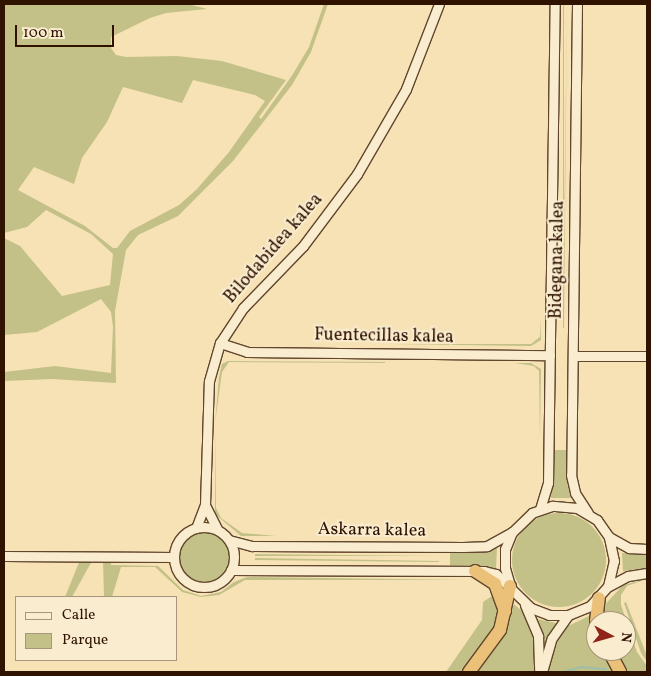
<!DOCTYPE html>
<style>
body{margin:0}
#map{position:relative;width:651px;height:676px;overflow:hidden;background:#f6e2b5;font-family:Vollkorn,serif}
div>[style]{position:absolute}
[style*='--x']{left:calc(var(--x)*1px);top:calc(var(--y)*1px);width:calc(var(--w)*1px);rotate:calc(var(--a)*1deg)}
.green>*{inset:0;background:#c3c188;transform-origin:0 0}
.round{border-radius:50%}
.stream>*{height:2px;margin:-1px;padding:0 1px;transform-origin:1px;border-radius:1px;background:#9dbeaa}
.roads{filter:drop-shadow(1px 0 #61462d) drop-shadow(-1px 0 #61462d) drop-shadow(0 1px #61462d) drop-shadow(0 -1px #61462d)}
.minor>*{height:9px;margin:-4.5px;padding:0 4.5px;transform-origin:4.5px;border-radius:4.5px;background:#f9eccf}
.minor>.ring{margin:-4.5px;padding:0;box-sizing:content-box;background:none;border:9px solid #f9eccf;border-radius:50%}
.highway>*{height:12px;margin:-6px;padding:0 6px;transform-origin:6px;border-radius:6px;background:#ebc17a}
span{translate:-50% -50%;white-space:nowrap;text-align:center;line-height:1.15;-webkit-text-stroke:4px #f9eccf;paint-order:stroke}
.street-label{font-size:18px;color:#2f1200}
.frame{position:absolute;inset:0;border:5px solid #2f1200;pointer-events:none}
.legend{position:absolute;left:15px;top:596px;width:162px;height:65px;box-sizing:border-box;background:#f9eccf;border:1px solid #a8957c;margin:0;padding:6px 9px;list-style:none;font-size:15px;color:#2f1200}
.legend li{display:flex;align-items:center;gap:10px;height:25px}
.legend b{width:25px;border:1px solid #a8957c}
.north{position:absolute;left:586px;top:611px;width:50px;height:50px;box-sizing:border-box;background:#f9eccf;border:1px solid #a8957c;border-radius:50%;rotate:96deg;font-size:14px;font-weight:700;line-height:20px;text-align:center;color:#2f1200}
.north::after{content:'';display:block;margin:auto;width:18px;height:22px;background:#8f2418;clip-path:polygon(50% 0,100% 100%,50% 72%,0 100%)}
.scale{position:absolute;left:15px;top:25px;width:99px;height:22px;box-sizing:border-box;border:2px solid #2f1200;border-top:0;padding-left:6px;font-size:15px;line-height:18px;white-space:nowrap;color:#2f1200;-webkit-text-stroke:4px #f9eccf;paint-order:stroke}
</style>
<div id="map">
<div class="green">
<div style="clip-path:polygon(evenodd,4px 4px,188px 4px,207px 9px,166px 13px,150px 18px,111px 37px,111px 48px,116px 55px,126px 57px,177px 56px,222px 61px,286px 80px,259px 117px,261px 119px,293px 74px,309px 47px,324px 4px,328px 4px,311px 52px,292px 85px,233px 161px,178px 216px,138px 235px,126px 250px,115px 311px,116px 383px,52px 379px,4px 381px,4px 372px,55px 366px,111px 373px,113px 327px,111px 312px,101px 299px,37px 332px,4px 335px,4px 238px,20px 246px,62px 296px,110px 285px,113px 254px,91px 234px,46px 210px,27px 227px,4px 233px,4px 4px,193px 80px,255px 95px,265px 101px,229px 152px,197px 189px,179px 205px,130px 231px,117px 248px,113px 248px,85px 226px,18px 190px,34px 167px,74px 184px,82px 158px,107px 122px,123px 87px,182px 103px,193px 80px)"></div>
<div style="left:563px;top:4px;width:1px;height:324px"></div>
<div style="clip-path:polygon(567px 4px,564px 328px,563px 328px)"></div>
<div style="clip-path:polygon(540px 317px,541px 340px,531px 346px,394px 344px,531px 344px,540px 337px)"></div>
<div style="clip-path:polygon(228px 361px,385px 362px,385px 363px,229px 362px,222px 372px,215px 423px,219px 377px,222px 364px)"></div>
<div style="clip-path:polygon(515px 363px,531px 363px,541px 369px,540px 439px,539px 371px,534px 366px)"></div>
<div style="clip-path:polygon(215px 431px,216px 508px,221px 518px,242px 533px,276px 536px,241px 536px,215px 514px)"></div>
<div style="clip-path:polygon(554px 450px,568px 450px,567px 483px,571px 498px,551px 498px)"></div>
<div class="round" style="left:512px;top:513px;width:94px;height:94px"></div>
<div class="round" style="left:179px;top:532px;width:50px;height:50px"></div>
<div style="clip-path:polygon(497px 548px,496px 569px,450px 566px,450px 552px,478px 553px)"></div>
<div style="clip-path:polygon(622px 553px,647px 554px,647px 568px,623px 571px)"></div>
<div style="clip-path:polygon(255px 554px,439px 556px,255px 556px)"></div>
<div style="clip-path:polygon(255px 558px,439px 561px,439px 562px,255px 560px)"></div>
<div style="clip-path:polygon(80px 560px,92px 561px,72px 597px,65px 597px)"></div>
<div style="clip-path:polygon(103px 561px,111px 561px,111px 565px,158px 566px,183px 590px,201px 596px,221px 592px,234px 582px,247px 577px,465px 580px,245px 580px,219px 595px,201px 597px,182px 592px,155px 567px,121px 567px,112px 597px,104px 597px)"></div>
<div style="clip-path:polygon(647px 579px,627px 586px,621px 595px,621px 605px,637px 652px,647px 666px,647px 672px,626px 672px,615px 651px,626px 651px,626px 621px,601px 621px,602px 608px,623px 585px)"></div>
<div style="clip-path:polygon(495px 594px,498px 617px,496px 627px,464px 672px,446px 672px,482px 620px,483px 602px)"></div>
<div style="clip-path:polygon(626px 602px,647px 656px,647px 662px,641px 653px,624px 603px)"></div>
<div style="clip-path:polygon(514px 604px,524px 613px,534px 634px,535px 672px,475px 672px,502px 635px)"></div>
<div style="clip-path:polygon(591px 615px,596px 631px,596px 651px,606px 651px,617px 672px,547px 672px,562px 629px)"></div>
<div style="clip-path:polygon(537px 619px,556px 623px,543px 654px,541px 633px)"></div>
</div>
<div class="stream">
<div style="--x:564;--y:672;--w:18;--a:-16"></div>
<div style="--x:581;--y:667;--w:25;--a:5"></div>
</div>
<div class="roads">
<div class="minor">
<div style="--x:577;--y:4;--w:471;--a:90.7"></div>
<div style="--x:571;--y:475;--w:18;--a:77"></div>
<div style="--x:575;--y:493;--w:24;--a:57"></div>
<div style="--x:220;--y:343;--w:28;--a:18"></div>
<div style="--x:247;--y:352;--w:303;--a:0.6"></div>
<div style="--x:573;--y:356;--w:74;--a:0"></div>
<div style="--x:205;--y:505;--w:28;--a:63"></div>
<div style="--x:540;--y:509;--w:27;--a:-73"></div>
<div style="--x:548;--y:483;--w:479;--a:-89.2"></div>
<div class="ring" style="left:174px;top:527px;width:51px;height:51px"></div>
<div style="--x:196;--y:528;--w:25;--a:-69"></div>
<div style="--x:205;--y:505;--w:124;--a:-88.2"></div>
<div style="--x:209;--y:381;--w:40;--a:-74"></div>
<div style="--x:220;--y:343;--w:42;--a:-56.7"></div>
<div style="--x:243;--y:308;--w:86;--a:-45.9"></div>
<div style="--x:303;--y:246;--w:90;--a:-53.1"></div>
<div style="--x:357;--y:174;--w:98;--a:-60"></div>
<div style="--x:406;--y:89;--w:91;--a:-68.8"></div>
<div style="--x:609;--y:537;--w:23;--a:29"></div>
<div style="--x:629;--y:548;--w:18;--a:3"></div>
<div style="--x:229;--y:540;--w:24;--a:15"></div>
<div style="--x:252;--y:546;--w:211;--a:0.3"></div>
<div style="--x:463;--y:547;--w:24;--a:-2"></div>
<div style="--x:487;--y:546;--w:29;--a:-29"></div>
<div style="--x:4;--y:556;--w:170;--a:0.3"></div>
<div style="--x:231;--y:570;--w:253;--a:0.2"></div>
<div style="--x:484;--y:571;--w:12;--a:14"></div>
<div style="--x:496;--y:574;--w:49;--a:44.2"></div>
<div style="--x:531;--y:608;--w:19;--a:21"></div>
<div style="--x:549;--y:615;--w:19;--a:0"></div>
<div style="--x:568;--y:615;--w:24;--a:-22"></div>
<div style="--x:590;--y:606;--w:27;--a:-48"></div>
<div style="--x:608;--y:586;--w:26;--a:-77"></div>
<div style="--x:614;--y:561;--w:25;--a:-102"></div>
<div style="--x:609;--y:537;--w:21;--a:-125"></div>
<div style="--x:597;--y:520;--w:23;--a:-149"></div>
<div style="--x:577;--y:508;--w:25;--a:-175"></div>
<div style="--x:552;--y:506;--w:21;--a:161"></div>
<div style="--x:532;--y:513;--w:28;--a:136"></div>
<div style="--x:512;--y:532;--w:18;--a:112"></div>
<div style="--x:505;--y:549;--w:19;--a:90"></div>
<div style="--x:505;--y:568;--w:19;--a:74"></div>
<div style="--x:609;--y:586;--w:21;--a:-28"></div>
<div style="--x:628;--y:576;--w:19;--a:-9"></div>
<div style="--x:525;--y:605;--w:34;--a:67"></div>
<div style="--x:538;--y:636;--w:36;--a:88"></div>
<div style="--x:542;--y:672;--w:35;--a:-74"></div>
<div style="--x:552;--y:638;--w:28;--a:-55"></div>
</div>
<div class="highway">
<div style="--x:475;--y:571;--w:24;--a:33"></div>
<div style="--x:495;--y:584;--w:29;--a:70"></div>
<div style="--x:596;--y:621;--w:23;--a:-83"></div>
<div style="--x:609;--y:651;--w:24;--a:62"></div>
<div style="--x:469;--y:672;--w:52;--a:-53.6"></div>
<div style="--x:500;--y:630;--w:45;--a:-77.2"></div>
</div>
</div>
<div class="street-label">
<span style="left:274px;top:249px;rotate:-49deg">Bilodabidea kalea</span>
<span style="left:558px;top:260px;rotate:-89deg">Bidegana kalea</span>
<span style="left:384px;top:337px;rotate:1deg">Fuentecillas kalea</span>
<span style="left:372px;top:531px;rotate:1deg">Askarra kalea</span>
</div>
<div class="frame"></div>
<ul class="legend">
<li><b style="height:6px;background:#f9eccf"></b>Calle</li>
<li><b style="height:14px;background:#c3c188"></b>Parque</li>
</ul>
<div class="north">N</div>
<div class="scale">100 m</div>
</div>
